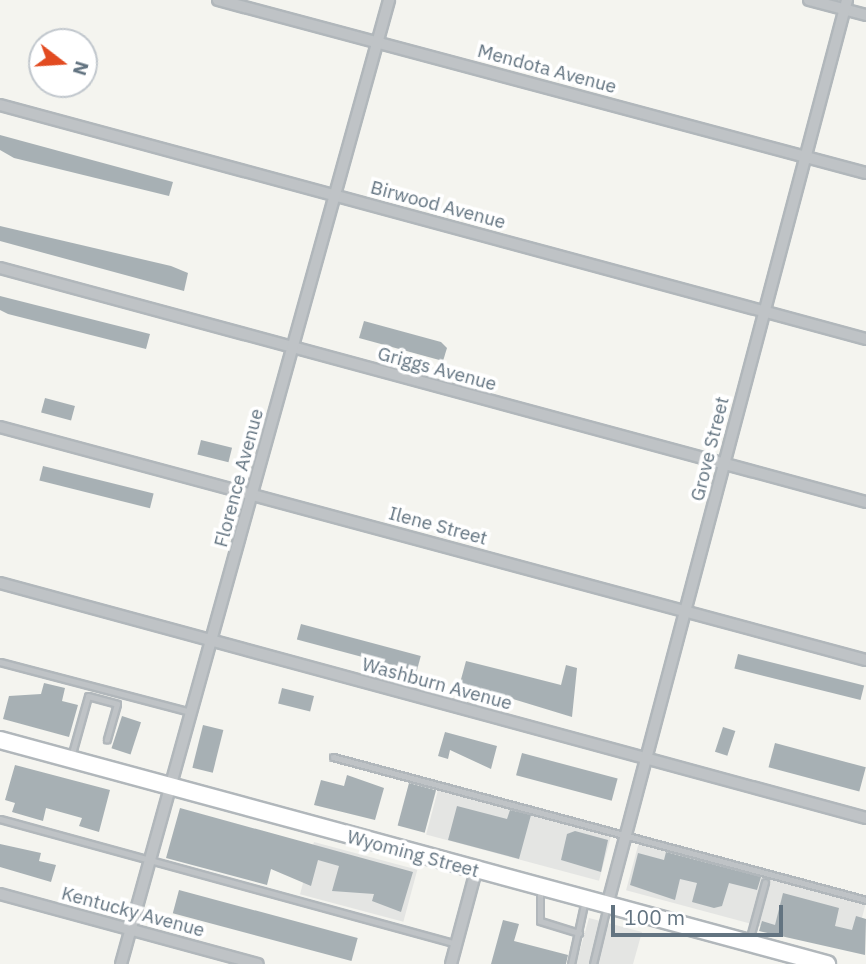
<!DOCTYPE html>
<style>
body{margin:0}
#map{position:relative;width:866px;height:964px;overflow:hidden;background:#f4f4ef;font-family:"IBM Plex Sans",sans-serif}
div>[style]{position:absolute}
.built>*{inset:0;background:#e4e5e3;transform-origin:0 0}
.building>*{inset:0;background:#a7b0b4;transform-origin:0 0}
.roads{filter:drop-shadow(2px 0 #b1b7bb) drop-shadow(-2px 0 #b1b7bb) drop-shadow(0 2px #b1b7bb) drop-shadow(0 -2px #b1b7bb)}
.lane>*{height:5px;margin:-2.5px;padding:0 2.5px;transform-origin:2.5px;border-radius:2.5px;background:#bfc3c6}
.street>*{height:10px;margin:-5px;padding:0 5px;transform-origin:5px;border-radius:5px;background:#bfc3c6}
.secondary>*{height:16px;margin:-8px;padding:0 8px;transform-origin:8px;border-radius:8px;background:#fff}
span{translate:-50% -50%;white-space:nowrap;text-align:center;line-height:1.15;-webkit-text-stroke:7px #fff;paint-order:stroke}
.street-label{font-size:19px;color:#637481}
.north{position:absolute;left:28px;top:28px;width:70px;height:70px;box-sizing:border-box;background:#fff;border:2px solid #c1c7cd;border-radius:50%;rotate:107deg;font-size:19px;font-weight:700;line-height:28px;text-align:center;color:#637481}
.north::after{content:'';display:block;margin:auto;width:24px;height:32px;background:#e24b21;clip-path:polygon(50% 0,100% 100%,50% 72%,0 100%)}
.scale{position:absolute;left:611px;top:905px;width:172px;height:32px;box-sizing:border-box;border:4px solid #637481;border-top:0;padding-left:9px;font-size:21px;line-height:24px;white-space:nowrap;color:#637481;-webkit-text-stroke:5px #fff;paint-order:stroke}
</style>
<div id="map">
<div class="built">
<i style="left:438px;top:790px;width:179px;height:46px;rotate:15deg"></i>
<i style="left:314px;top:842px;width:107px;height:54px;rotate:15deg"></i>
<i style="left:639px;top:842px;width:235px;height:50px;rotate:15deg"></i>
<i style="clip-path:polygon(589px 918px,642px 932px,633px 964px,576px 964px)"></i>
</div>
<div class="building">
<i style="clip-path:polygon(0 135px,173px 182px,169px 196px,14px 158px,0 150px)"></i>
<i style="clip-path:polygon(0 226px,171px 266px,188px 273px,184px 291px,0 241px)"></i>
<i style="clip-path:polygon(0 296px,150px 334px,146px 349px,8px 314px,0 310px)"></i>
<i style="clip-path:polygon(364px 321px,441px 342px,447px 348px,443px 361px,359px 338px)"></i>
<i style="left:45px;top:398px;width:31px;height:15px;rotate:15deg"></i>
<i style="left:201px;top:440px;width:32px;height:15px;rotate:14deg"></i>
<i style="left:43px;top:466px;width:114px;height:15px;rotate:14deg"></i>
<i style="left:301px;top:624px;width:124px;height:16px;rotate:15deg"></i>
<i style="left:738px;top:654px;width:130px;height:15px;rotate:14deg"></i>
<i style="clip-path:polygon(466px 661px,561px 685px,566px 665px,577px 668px,572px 717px,460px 683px)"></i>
<i style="clip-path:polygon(44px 683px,65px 688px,62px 701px,78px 705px,69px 737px,3px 719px,9px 696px,41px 694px)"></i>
<i style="left:282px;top:688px;width:33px;height:16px;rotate:14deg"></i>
<i style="left:122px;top:716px;width:20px;height:34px;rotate:18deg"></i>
<i style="left:203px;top:725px;width:21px;height:44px;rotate:14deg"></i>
<i style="left:723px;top:727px;width:13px;height:26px;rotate:18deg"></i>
<i style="clip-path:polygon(445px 732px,497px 746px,491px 769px,450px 750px,448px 759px,438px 756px)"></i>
<i style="left:775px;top:743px;width:94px;height:25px;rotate:15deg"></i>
<i style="left:522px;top:753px;width:99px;height:23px;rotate:15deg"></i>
<i style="clip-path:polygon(15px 765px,110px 790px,99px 832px,79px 826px,82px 818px,46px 808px,43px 821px,12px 812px,15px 803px,5px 800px)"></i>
<i style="clip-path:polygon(347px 775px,384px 788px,375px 820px,314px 805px,321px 780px,344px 786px)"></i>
<i style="left:409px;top:783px;width:28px;height:44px;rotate:15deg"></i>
<i style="clip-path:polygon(457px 806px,507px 819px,510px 810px,531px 815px,519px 859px,448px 840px)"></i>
<i style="clip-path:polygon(180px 808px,413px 872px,401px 912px,372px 901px,374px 894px,332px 891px,339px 866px,318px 860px,311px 886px,271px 869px,267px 885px,166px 858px)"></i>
<i style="clip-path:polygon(575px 831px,608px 840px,601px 872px,561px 860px,567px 834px)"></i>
<i style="clip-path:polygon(0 844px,41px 853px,39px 861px,56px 865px,51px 882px,0 867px)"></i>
<i style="clip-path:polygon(666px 852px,761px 877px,757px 890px,729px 883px,722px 906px,714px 908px,692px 902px,697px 883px,680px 879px,675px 900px,630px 885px,638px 853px,664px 860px)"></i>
<i style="left:179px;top:890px;width:185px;height:24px;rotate:15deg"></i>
<i style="clip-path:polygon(783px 893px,839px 908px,835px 926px,852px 930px,856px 916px,866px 919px,865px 955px,759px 931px,762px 921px,775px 925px)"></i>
<i style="clip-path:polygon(503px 920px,519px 924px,514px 941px,568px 955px,566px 964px,491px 964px)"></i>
</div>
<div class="roads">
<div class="lane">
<i style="left:0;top:662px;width:196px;rotate:14.7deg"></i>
<i style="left:71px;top:757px;width:63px;rotate:-74.4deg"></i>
<i style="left:88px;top:696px;width:30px;rotate:15deg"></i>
<i style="left:117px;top:704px;width:37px;rotate:106deg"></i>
<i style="left:333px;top:757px;width:552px;rotate:15.02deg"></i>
<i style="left:0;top:819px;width:473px;rotate:15.3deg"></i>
<i style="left:540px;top:888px;width:33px;rotate:90deg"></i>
<i style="left:540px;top:921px;width:41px;rotate:17.1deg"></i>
<i style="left:749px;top:941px;width:61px;rotate:-74.8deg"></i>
<i style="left:571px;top:964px;width:66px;rotate:-77.7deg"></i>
<i style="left:593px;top:964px;width:60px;rotate:-76.4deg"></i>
</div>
<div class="street">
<i style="left:218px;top:0;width:671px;rotate:14.95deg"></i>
<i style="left:809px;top:0;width:59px;rotate:14.7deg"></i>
<i style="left:0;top:105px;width:897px;rotate:15.12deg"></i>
<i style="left:0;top:268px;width:897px;rotate:15.12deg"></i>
<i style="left:0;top:427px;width:897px;rotate:15.06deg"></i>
<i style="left:0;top:583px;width:897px;rotate:15.18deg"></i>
<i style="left:0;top:894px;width:267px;rotate:15.2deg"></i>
<i style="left:607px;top:906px;width:937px;rotate:-75.16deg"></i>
<i style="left:121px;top:964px;width:1001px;rotate:-74.46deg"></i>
<i style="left:451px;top:964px;width:96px;rotate:-75deg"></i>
</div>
<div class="secondary">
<i style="left:0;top:740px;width:857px;rotate:15.16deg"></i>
</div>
</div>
<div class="street-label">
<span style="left:547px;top:69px;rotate:15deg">Mendota Avenue</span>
<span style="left:438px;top:205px;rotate:15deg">Birwood Avenue</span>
<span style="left:437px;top:369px;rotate:15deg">Griggs Avenue</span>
<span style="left:710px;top:449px;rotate:-76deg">Grove Street</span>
<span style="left:239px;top:478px;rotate:-75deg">Florence Avenue</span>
<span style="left:438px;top:526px;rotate:15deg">Ilene Street</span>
<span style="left:437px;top:684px;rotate:15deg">Washburn Avenue</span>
<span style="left:413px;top:854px;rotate:15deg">Wyoming Street</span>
<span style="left:133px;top:912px;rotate:15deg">Kentucky Avenue</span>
</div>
<div class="north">N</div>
<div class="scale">100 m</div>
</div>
